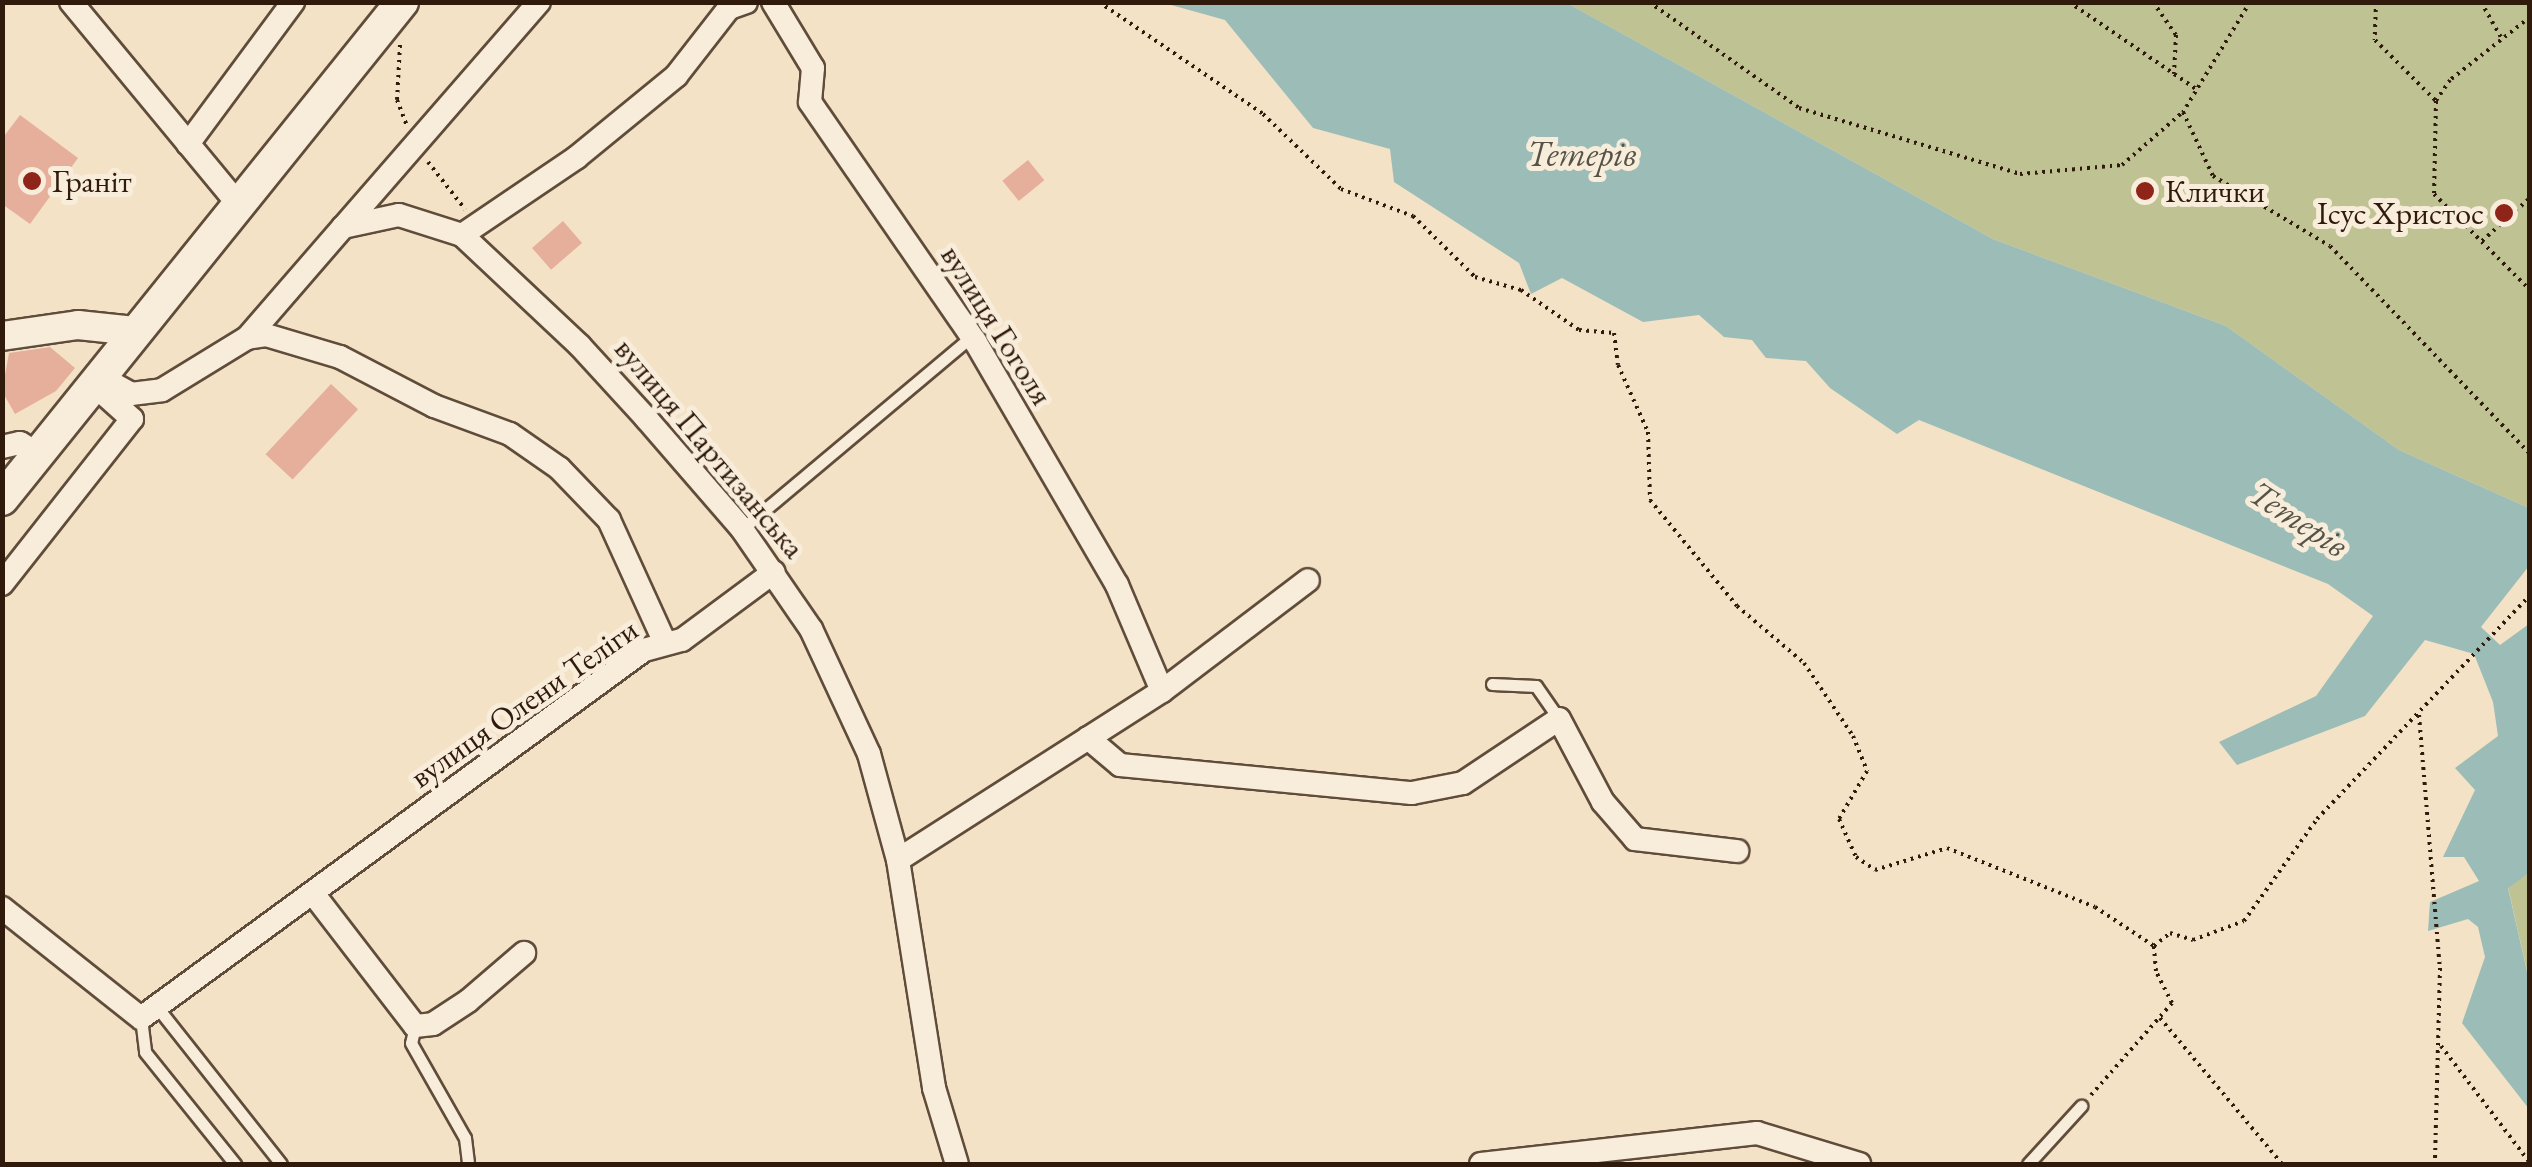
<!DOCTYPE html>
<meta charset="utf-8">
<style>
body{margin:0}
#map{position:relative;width:2532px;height:1167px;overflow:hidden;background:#f4e2c6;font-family:"EB Garamond",serif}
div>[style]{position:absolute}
.green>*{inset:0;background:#bfc292}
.water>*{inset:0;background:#9cbdb7}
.building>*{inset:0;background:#e5af9c;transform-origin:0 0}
.path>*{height:4px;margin-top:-2px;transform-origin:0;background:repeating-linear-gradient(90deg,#2f1a0b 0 2.5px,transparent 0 7.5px)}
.roads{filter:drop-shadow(2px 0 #604c3a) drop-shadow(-2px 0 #604c3a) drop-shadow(0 2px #604c3a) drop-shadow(0 -2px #604c3a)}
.service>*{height:11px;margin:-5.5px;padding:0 5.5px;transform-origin:5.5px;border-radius:5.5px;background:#f8ecda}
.minor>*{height:22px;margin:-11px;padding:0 11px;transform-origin:11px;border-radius:11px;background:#f8ecda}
.tertiary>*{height:28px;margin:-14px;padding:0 14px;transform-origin:14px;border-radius:14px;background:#f8ecda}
.secondary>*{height:32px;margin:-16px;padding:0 16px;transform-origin:16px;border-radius:16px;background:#f8ecda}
.dots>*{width:28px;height:28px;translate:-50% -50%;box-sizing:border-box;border:5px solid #f8ecda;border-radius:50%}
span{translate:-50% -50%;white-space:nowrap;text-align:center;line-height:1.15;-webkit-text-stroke:10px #f8ecda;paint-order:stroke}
.poi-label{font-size:32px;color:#2f1a0b}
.left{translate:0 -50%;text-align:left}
.right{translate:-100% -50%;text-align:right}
.street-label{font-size:32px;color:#2f1a0b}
.water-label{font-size:35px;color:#555347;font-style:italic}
.frame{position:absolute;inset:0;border:5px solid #2f1a0b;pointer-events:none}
</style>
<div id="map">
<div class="green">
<i style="clip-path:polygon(1567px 3px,2529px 3px,2529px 508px,2399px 450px,2226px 326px,1993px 239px)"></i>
<i style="clip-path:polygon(2529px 873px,2529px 979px,2508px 887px)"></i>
</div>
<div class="water">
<i style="clip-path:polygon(1164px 3px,1567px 3px,1993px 239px,2226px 326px,2399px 450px,2529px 508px,2529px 566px,2481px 627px,2500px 645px,2529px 624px,2529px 873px,2508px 888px,2529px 980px,2529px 1109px,2462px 1023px,2485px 957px,2478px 927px,2468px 919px,2428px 931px,2430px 902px,2479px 881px,2464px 857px,2443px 857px,2475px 790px,2455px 768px,2498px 736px,2493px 702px,2474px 654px,2425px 640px,2365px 716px,2237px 765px,2219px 742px,2316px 696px,2373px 616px,2328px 584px,1919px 420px,1897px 434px,1830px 388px,1806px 361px,1766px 358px,1752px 340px,1724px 337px,1699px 315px,1643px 322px,1562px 278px,1531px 294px,1519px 263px,1394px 182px,1390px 149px,1313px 128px,1225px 20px)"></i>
</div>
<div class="building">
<i style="clip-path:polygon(20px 115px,78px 158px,30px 224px,2px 204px,2px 139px)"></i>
<i style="left:1028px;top:160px;width:26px;height:33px;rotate:51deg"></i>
<i style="left:563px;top:221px;width:29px;height:41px;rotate:49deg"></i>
<i style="clip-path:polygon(50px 347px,75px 368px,56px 391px,15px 414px,2px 391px,9px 353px)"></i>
<i style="left:331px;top:384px;width:37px;height:96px;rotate:43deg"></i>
</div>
<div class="path">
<i style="left:1099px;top:2px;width:199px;rotate:34.3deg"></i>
<i style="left:1263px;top:114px;width:108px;rotate:43.9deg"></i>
<i style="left:1341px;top:189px;width:77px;rotate:20.6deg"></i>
<i style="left:1413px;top:216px;width:87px;rotate:44.5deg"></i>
<i style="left:1475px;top:277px;width:48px;rotate:15.8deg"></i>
<i style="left:1521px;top:290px;width:70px;rotate:34.6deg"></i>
<i style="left:1579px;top:330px;width:35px;rotate:5deg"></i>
<i style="left:1614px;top:333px;width:32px;rotate:83deg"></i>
<i style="left:1618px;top:365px;width:73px;rotate:65.9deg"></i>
<i style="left:1648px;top:432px;width:68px;rotate:88.3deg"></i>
<i style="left:1650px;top:500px;width:137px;rotate:50.6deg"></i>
<i style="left:1737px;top:606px;width:88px;rotate:40.4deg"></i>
<i style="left:1804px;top:663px;width:88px;rotate:56.1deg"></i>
<i style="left:1853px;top:736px;width:38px;rotate:68deg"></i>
<i style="left:1867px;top:771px;width:56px;rotate:120.3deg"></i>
<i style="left:1839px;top:819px;width:42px;rotate:65.9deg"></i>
<i style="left:1856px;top:857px;width:23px;rotate:34deg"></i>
<i style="left:1875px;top:870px;width:75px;rotate:-17deg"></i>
<i style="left:1947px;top:848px;width:159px;rotate:21.7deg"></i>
<i style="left:2095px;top:907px;width:71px;rotate:33.5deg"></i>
<i style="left:1649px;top:2px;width:184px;rotate:35.2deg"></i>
<i style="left:1799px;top:108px;width:231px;rotate:16.6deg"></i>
<i style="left:2020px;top:174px;width:102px;rotate:-5deg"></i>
<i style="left:2122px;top:165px;width:81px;rotate:-41deg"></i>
<i style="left:2069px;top:2px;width:154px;rotate:34.4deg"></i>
<i style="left:2153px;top:2px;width:40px;rotate:55.1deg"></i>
<i style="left:2176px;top:35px;width:39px;rotate:93deg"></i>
<i style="left:2250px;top:2px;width:129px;rotate:121.3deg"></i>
<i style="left:2183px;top:112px;width:71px;rotate:64.9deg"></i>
<i style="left:2213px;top:176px;width:136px;rotate:30.9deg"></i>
<i style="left:2330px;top:246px;width:289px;rotate:46.1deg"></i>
<i style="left:2376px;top:2px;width:38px;rotate:92deg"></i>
<i style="left:2375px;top:40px;width:86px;rotate:45deg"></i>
<i style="left:2481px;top:2px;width:43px;rotate:60.4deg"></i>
<i style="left:2530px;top:17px;width:102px;rotate:141.8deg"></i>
<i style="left:2450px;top:80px;width:25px;rotate:124deg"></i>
<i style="left:2436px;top:101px;width:93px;rotate:91.2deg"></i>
<i style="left:2434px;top:194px;width:136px;rotate:45deg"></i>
<i style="left:400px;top:45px;width:55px;rotate:93.1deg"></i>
<i style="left:397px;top:100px;width:26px;rotate:69deg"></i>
<i style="left:428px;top:162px;width:60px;rotate:51.8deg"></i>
<i style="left:2482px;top:241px;width:64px;rotate:-41.9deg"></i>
<i style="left:2419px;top:715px;width:254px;rotate:85.3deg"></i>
<i style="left:2440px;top:968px;width:196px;rotate:91.5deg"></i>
<i style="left:2160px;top:1018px;width:190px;rotate:50.1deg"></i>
<i style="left:2441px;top:1046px;width:147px;rotate:52.7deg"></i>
<i style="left:2091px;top:1095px;width:123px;rotate:-48.6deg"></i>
<i style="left:2172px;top:1003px;width:36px;rotate:-117deg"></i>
<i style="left:2156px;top:971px;width:25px;rotate:-95deg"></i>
<i style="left:2154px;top:946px;width:21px;rotate:-39deg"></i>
<i style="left:2170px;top:933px;width:24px;rotate:17deg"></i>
<i style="left:2193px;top:940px;width:54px;rotate:-20.4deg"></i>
<i style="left:2244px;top:921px;width:125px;rotate:-54.4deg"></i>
<i style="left:2317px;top:819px;width:309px;rotate:-46.4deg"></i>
</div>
<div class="roads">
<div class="service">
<i style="left:742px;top:529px;width:300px;rotate:-40deg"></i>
<i style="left:1492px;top:684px;width:44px;rotate:2.6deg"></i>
<i style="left:1536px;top:686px;width:40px;rotate:55.1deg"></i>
<i style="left:157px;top:1007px;width:200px;rotate:51.7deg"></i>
<i style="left:141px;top:1018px;width:34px;rotate:83deg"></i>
<i style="left:145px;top:1052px;width:144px;rotate:51.2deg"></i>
<i style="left:415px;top:1026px;width:17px;rotate:103deg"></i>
<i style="left:411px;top:1043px;width:109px;rotate:60.4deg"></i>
<i style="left:465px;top:1138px;width:26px;rotate:83deg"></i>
<i style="left:2028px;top:1164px;width:79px;rotate:-47.6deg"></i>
</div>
<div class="minor">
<i style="left:71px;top:2px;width:262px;rotate:50.4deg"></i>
<i style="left:773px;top:2px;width:77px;rotate:58.8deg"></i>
<i style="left:813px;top:68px;width:34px;rotate:95deg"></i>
<i style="left:810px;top:102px;width:290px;rotate:55.4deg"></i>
<i style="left:975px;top:341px;width:282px;rotate:59.8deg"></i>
<i style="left:1117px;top:585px;width:115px;rotate:67deg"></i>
<i style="left:1162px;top:691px;width:313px;rotate:147.4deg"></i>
<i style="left:188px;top:144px;width:177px;rotate:-53.5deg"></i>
<i style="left:346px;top:224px;width:294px;rotate:-49deg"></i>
<i style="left:462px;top:235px;width:139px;rotate:-34.1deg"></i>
<i style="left:577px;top:157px;width:128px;rotate:-39.3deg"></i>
<i style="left:676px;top:76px;width:86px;rotate:-52.1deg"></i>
<i style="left:729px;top:8px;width:18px;rotate:-19deg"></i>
<i style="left:247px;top:338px;width:19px;rotate:-9deg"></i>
<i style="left:266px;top:335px;width:77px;rotate:16.6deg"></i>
<i style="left:340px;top:357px;width:106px;rotate:27.5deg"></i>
<i style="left:434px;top:406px;width:81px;rotate:20.2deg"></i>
<i style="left:510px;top:434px;width:60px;rotate:34.8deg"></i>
<i style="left:559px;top:468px;width:72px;rotate:46.1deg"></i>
<i style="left:609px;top:520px;width:135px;rotate:65.5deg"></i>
<i style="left:99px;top:376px;width:37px;rotate:29deg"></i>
<i style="left:131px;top:394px;width:31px;rotate:-7deg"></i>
<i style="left:162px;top:390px;width:100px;rotate:-31.5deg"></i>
<i style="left:247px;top:338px;width:147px;rotate:-49.1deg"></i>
<i style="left:343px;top:227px;width:57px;rotate:-12.1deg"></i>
<i style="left:399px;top:215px;width:66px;rotate:17.6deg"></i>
<i style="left:462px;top:235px;width:162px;rotate:43.2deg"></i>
<i style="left:580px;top:346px;width:98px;rotate:47.5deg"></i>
<i style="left:646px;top:418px;width:147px;rotate:49.1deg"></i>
<i style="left:742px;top:529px;width:121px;rotate:55.4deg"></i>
<i style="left:811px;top:629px;width:138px;rotate:65.1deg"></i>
<i style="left:869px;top:754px;width:110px;rotate:74.7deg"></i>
<i style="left:898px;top:860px;width:231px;rotate:81deg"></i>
<i style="left:934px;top:1088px;width:79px;rotate:73.2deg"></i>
<i style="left:2px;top:447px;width:18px;rotate:-13deg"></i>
<i style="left:20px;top:443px;width:21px;rotate:31deg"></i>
<i style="left:2px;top:584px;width:210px;rotate:-51.8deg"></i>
<i style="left:132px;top:419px;width:52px;rotate:-138.1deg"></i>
<i style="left:1162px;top:691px;width:183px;rotate:-37.2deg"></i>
<i style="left:1088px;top:738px;width:42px;rotate:40.2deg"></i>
<i style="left:1120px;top:765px;width:293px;rotate:5.5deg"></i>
<i style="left:1412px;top:793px;width:52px;rotate:-11.1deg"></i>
<i style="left:1463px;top:783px;width:115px;rotate:-33.7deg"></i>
<i style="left:1559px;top:719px;width:94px;rotate:62.1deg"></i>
<i style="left:1603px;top:802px;width:49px;rotate:49.1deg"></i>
<i style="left:1635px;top:839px;width:103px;rotate:6.7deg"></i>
<i style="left:315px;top:896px;width:164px;rotate:52.4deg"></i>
<i style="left:415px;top:1026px;width:18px;rotate:-6deg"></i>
<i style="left:433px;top:1024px;width:42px;rotate:-33.3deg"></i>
<i style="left:468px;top:1001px;width:74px;rotate:-40.6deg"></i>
<i style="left:2px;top:908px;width:177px;rotate:38.4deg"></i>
<i style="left:141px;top:1018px;width:623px;rotate:-36.19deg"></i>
<i style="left:644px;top:650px;width:39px;rotate:-15deg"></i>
<i style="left:682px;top:640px;width:114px;rotate:-36.5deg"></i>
<i style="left:1481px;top:1164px;width:278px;rotate:-6.4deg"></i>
<i style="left:1757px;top:1133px;width:107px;rotate:16.9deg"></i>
</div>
<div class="tertiary">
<i style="left:2px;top:336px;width:77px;rotate:-8.2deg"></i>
<i style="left:78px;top:325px;width:57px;rotate:6deg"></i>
</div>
<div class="secondary">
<i style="left:2px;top:499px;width:638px;rotate:-51.17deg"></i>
</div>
</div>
<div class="dots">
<i style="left:32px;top:181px;background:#8f2418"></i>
<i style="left:2145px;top:191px;background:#8f2418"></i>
<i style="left:2504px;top:213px;background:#8f2418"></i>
</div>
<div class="poi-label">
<span class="left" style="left:52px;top:181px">Граніт</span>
<span class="left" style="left:2165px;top:191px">Клички</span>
<span class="right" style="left:2484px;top:213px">Ісус Христос</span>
</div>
<div class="street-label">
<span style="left:997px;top:325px;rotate:58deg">вулиця Гоголя</span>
<span style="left:710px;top:448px;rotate:50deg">вулиця Партизанська</span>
<span style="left:524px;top:703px;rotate:-35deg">вулиця Олени Теліги</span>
</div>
<div class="water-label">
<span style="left:1582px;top:154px">Тетерів</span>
<span style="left:2299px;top:519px;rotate:33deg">Тетерів</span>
</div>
<div class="frame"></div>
</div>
